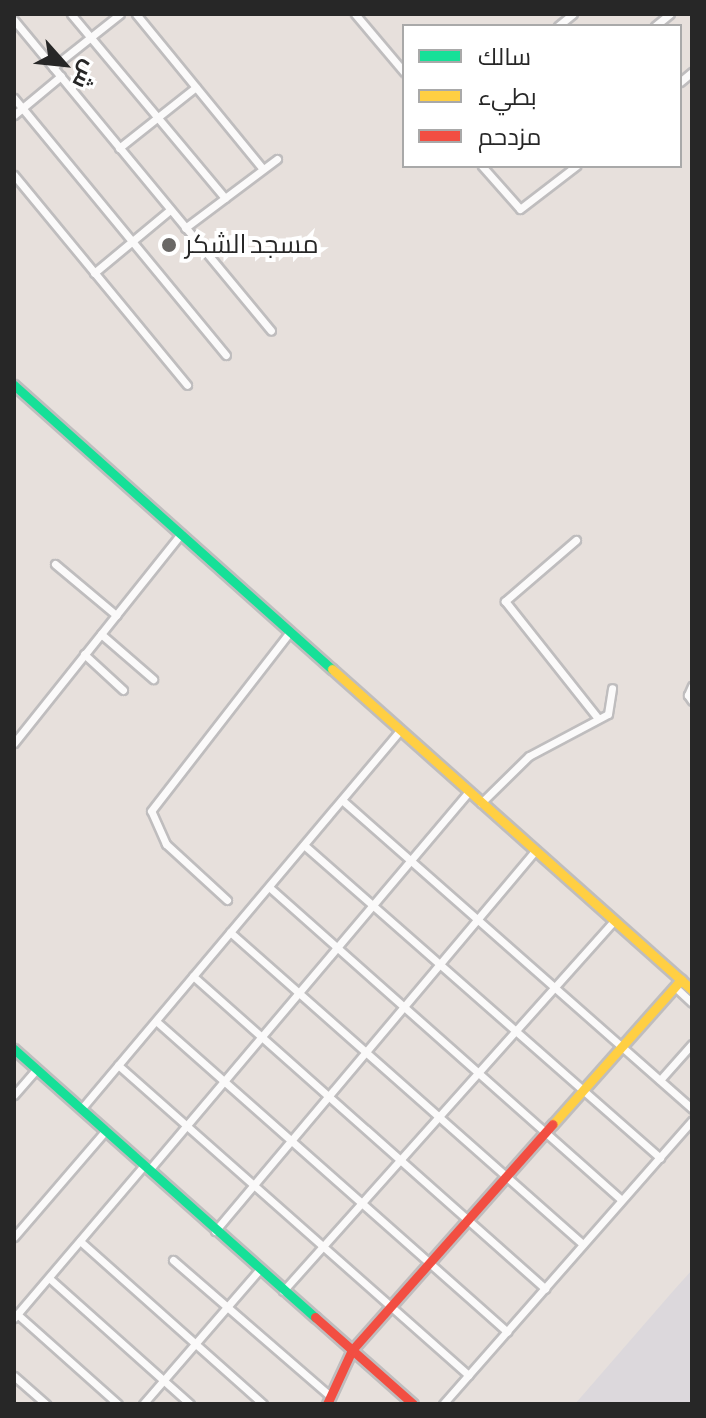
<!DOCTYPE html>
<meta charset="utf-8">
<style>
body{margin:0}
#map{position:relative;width:706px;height:1418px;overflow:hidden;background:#e7e0dc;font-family:"Asap Condensed",Cairo,sans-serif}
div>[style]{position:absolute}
.industrial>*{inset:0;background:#dcd8dc}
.roads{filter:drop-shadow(2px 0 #bfbdbe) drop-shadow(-2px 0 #bfbdbe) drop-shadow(0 2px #bfbdbe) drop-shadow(0 -2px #bfbdbe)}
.street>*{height:7px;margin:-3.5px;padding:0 3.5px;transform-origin:3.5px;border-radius:3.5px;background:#fbfafa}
.fast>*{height:9px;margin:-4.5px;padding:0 4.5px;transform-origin:4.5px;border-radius:4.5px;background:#16e098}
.slow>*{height:9px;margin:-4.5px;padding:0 4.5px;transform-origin:4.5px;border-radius:4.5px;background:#ffcf43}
.jam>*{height:9px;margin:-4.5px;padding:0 4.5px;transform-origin:4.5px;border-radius:4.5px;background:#f24e42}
.dots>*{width:22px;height:22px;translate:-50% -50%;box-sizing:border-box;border:4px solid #fff;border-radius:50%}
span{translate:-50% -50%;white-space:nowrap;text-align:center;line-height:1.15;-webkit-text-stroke:8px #fff;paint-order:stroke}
.poi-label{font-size:26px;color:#272727}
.left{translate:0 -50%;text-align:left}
.frame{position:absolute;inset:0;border:16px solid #272727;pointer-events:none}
.legend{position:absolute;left:402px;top:24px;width:280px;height:144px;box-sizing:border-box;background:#fff;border:2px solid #a9a9a9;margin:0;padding:10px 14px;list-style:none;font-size:24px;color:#272727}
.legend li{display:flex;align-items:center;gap:16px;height:40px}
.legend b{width:40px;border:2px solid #a9a9a9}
.north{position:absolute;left:24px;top:24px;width:80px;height:80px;-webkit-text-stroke:6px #fff;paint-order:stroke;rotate:117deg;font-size:22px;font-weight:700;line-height:32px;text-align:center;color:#272727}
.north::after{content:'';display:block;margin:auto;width:28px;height:36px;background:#272727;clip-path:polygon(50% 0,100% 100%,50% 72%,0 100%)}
</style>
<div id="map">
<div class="industrial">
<i style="clip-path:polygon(692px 1270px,692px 1404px,575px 1404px,674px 1290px)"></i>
</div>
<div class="roads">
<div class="street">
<i style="left:71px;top:14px;width:240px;rotate:50.1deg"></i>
<i style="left:136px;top:14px;width:200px;rotate:50.7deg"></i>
<i style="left:355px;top:14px;width:76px;rotate:49.8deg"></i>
<i style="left:14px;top:20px;width:403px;rotate:50.4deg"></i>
<i style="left:558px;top:26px;width:19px;rotate:-39deg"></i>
<i style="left:655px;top:26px;width:19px;rotate:-39deg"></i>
<i style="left:53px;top:67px;width:85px;rotate:-38.3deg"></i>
<i style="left:680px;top:82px;width:16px;rotate:-40deg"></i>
<i style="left:14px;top:98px;width:333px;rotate:50.5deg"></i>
<i style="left:14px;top:115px;width:61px;rotate:-39.7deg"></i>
<i style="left:119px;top:148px;width:98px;rotate:-38.4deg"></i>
<i style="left:482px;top:166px;width:57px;rotate:48.5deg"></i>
<i style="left:520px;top:209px;width:71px;rotate:-37.5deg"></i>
<i style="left:14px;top:175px;width:272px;rotate:50.5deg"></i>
<i style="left:185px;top:228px;width:115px;rotate:-36.9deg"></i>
<i style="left:94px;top:273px;width:99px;rotate:-39.7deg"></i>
<i style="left:576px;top:540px;width:94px;rotate:139.3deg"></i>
<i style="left:505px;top:601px;width:148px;rotate:51.6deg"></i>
<i style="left:55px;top:564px;width:80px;rotate:39.9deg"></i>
<i style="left:101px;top:634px;width:69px;rotate:40.9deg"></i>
<i style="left:84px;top:654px;width:53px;rotate:42.7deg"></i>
<i style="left:692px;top:686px;width:10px;rotate:114deg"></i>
<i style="left:688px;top:695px;width:7px;rotate:56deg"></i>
<i style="left:14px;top:743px;width:268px;rotate:-51.4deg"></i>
<i style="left:342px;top:800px;width:467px;rotate:41.4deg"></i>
<i style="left:481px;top:803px;width:67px;rotate:-44.4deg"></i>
<i style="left:529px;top:756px;width:89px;rotate:-28deg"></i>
<i style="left:608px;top:714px;width:26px;rotate:-81deg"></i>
<i style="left:304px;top:845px;width:474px;rotate:41.3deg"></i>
<i style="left:269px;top:887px;width:471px;rotate:41.6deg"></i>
<i style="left:227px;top:900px;width:83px;rotate:-137.4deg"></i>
<i style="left:166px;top:844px;width:36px;rotate:-114deg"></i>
<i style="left:151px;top:811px;width:227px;rotate:-52.2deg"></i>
<i style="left:230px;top:932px;width:471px;rotate:41.5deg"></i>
<i style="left:193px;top:976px;width:471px;rotate:41.6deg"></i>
<i style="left:675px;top:987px;width:23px;rotate:43deg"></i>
<i style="left:156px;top:1021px;width:469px;rotate:41.5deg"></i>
<i style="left:118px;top:1065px;width:468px;rotate:41.5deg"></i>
<i style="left:660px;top:1080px;width:48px;rotate:-48.4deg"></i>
<i style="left:14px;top:1095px;width:35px;rotate:-49deg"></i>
<i style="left:82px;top:1108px;width:493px;rotate:-49.9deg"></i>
<i style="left:149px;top:1170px;width:495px;rotate:-49.8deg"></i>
<i style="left:215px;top:1231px;width:497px;rotate:-49.9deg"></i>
<i style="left:14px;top:1237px;width:141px;rotate:-49.3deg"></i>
<i style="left:80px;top:1241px;width:245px;rotate:41.7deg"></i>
<i style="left:173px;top:1260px;width:208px;rotate:40.9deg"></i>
<i style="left:49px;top:1278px;width:189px;rotate:41.8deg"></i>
<i style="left:283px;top:1291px;width:496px;rotate:-48.2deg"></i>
<i style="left:17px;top:1314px;width:135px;rotate:41.7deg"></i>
<i style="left:14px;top:1318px;width:201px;rotate:-49.6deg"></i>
<i style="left:14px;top:1376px;width:43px;rotate:41.2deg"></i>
<i style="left:143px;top:1404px;width:177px;rotate:-49.1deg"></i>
<i style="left:443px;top:1404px;width:377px;rotate:-48.7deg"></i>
</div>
<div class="fast">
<i style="left:14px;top:385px;width:426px;rotate:41.8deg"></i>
<i style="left:14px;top:1049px;width:403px;rotate:41.7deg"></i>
</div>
<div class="slow">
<i style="left:332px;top:669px;width:482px;rotate:41.7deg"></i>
<i style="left:553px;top:1124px;width:193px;rotate:-48.4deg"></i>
</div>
<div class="jam">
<i style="left:315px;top:1317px;width:131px;rotate:41.6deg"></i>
<i style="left:327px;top:1404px;width:60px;rotate:-65.2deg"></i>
<i style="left:352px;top:1350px;width:302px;rotate:-48.4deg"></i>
</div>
</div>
<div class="dots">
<i style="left:169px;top:245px;background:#6a6866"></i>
</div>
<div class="poi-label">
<span class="left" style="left:185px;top:245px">مسجد الشكر</span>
</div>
<div class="frame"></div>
<ul class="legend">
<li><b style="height:10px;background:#16e098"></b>سالك</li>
<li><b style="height:10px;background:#ffcf43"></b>بطيء</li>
<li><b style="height:10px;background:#f24e42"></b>مزدحم</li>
</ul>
<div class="north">ش</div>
</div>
